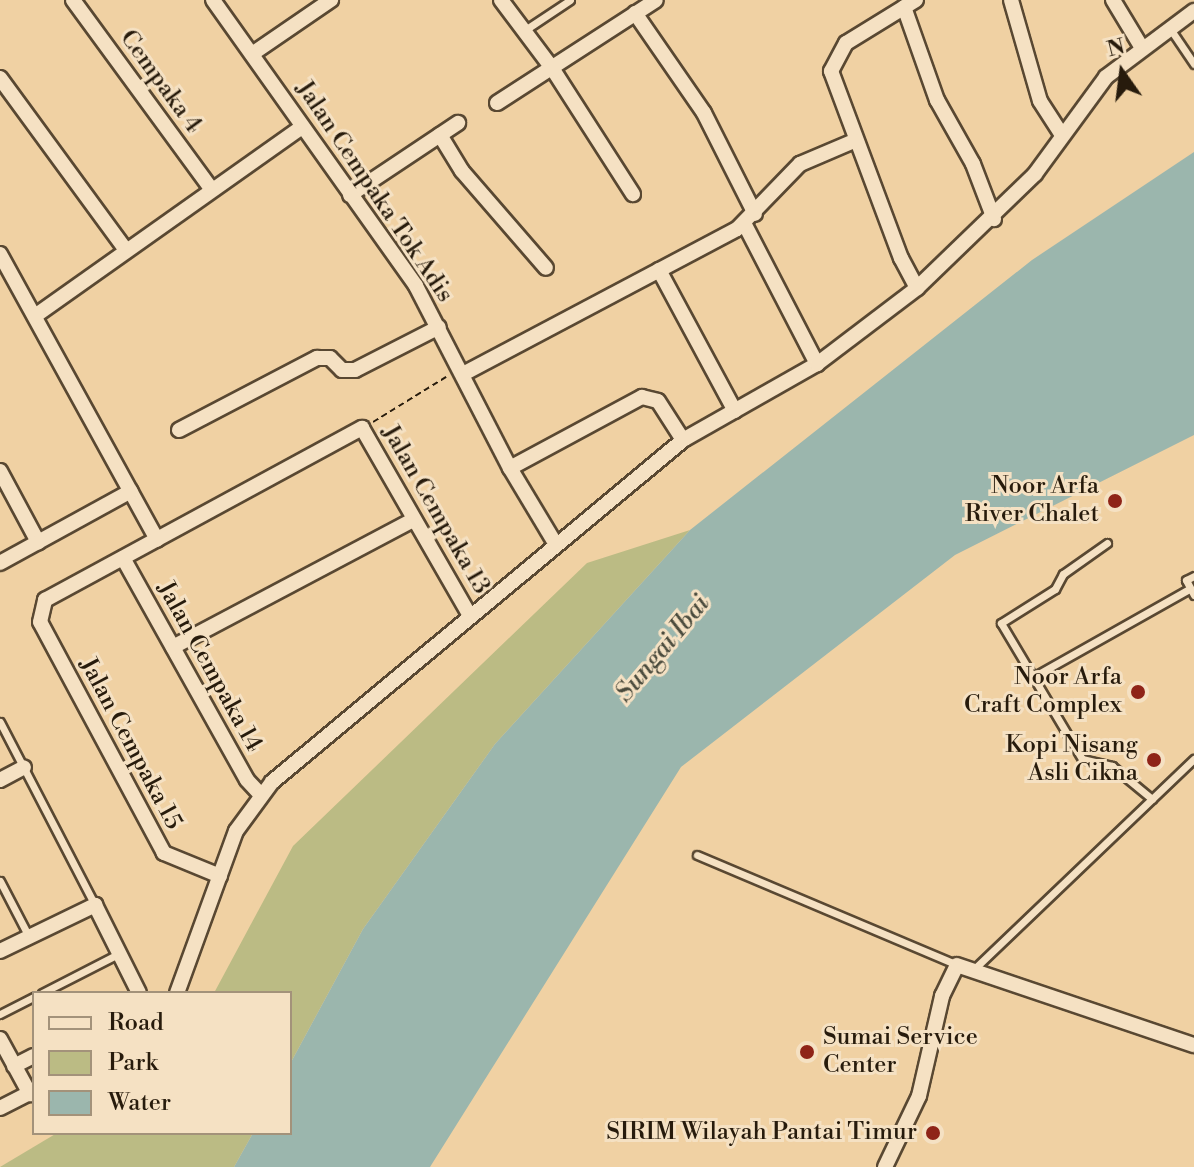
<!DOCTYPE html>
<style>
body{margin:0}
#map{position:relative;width:1194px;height:1167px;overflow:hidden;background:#f0d1a3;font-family:"Libre Bodoni",serif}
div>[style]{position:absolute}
.green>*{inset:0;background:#bbbb84}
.water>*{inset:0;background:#9bb6ad}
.path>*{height:2px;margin-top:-1px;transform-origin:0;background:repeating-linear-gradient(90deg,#271b0c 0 6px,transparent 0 10px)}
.roads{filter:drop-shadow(2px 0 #594832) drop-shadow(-2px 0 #594832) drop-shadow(0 2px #594832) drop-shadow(0 -2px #594832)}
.lane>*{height:7px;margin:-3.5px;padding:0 3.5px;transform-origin:3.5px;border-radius:3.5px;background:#f5e1c3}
.street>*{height:14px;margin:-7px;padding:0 7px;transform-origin:7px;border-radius:7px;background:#f5e1c3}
.dots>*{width:22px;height:22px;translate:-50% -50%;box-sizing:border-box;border:4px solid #f5e1c3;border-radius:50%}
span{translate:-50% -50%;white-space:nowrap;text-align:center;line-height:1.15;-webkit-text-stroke:6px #f5e1c3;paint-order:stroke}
.street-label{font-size:24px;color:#271b0c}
.poi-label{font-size:24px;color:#271b0c}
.right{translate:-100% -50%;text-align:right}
.left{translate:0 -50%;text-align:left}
.water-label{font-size:26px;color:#4a4a3c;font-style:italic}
.legend{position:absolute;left:32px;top:991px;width:260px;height:144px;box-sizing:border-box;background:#f5e1c3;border:2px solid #a3927a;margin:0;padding:10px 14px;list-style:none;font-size:24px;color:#271b0c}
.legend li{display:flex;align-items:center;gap:16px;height:40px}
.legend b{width:40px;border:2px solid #a3927a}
.north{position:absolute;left:1082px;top:32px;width:80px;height:80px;-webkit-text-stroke:6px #f5e1c3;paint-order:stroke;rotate:346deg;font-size:22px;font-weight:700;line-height:32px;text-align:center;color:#271b0c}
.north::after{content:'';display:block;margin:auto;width:28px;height:36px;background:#271b0c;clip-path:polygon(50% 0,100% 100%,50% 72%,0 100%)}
</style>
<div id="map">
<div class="green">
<i style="clip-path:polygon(690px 530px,495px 744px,363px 929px,290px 1064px,290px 993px,214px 993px,293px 846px,587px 563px)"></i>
<i style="clip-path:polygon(57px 1133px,253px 1133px,234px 1167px,0 1167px)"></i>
</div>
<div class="water">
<i style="clip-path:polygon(1194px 152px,1194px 435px,955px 555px,681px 767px,430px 1167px,234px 1167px,253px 1133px,290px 1133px,290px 1064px,363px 929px,495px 744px,690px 530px,1032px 260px)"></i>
</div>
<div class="path">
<i style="left:373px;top:422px;width:86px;rotate:-31.7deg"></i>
</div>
<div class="roads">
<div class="lane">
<i style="left:525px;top:30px;width:54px;rotate:-33.7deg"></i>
<i style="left:1171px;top:30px;width:41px;rotate:55.9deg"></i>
<i style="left:1107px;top:543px;width:54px;rotate:144.8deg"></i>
<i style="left:1063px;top:574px;width:17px;rotate:118deg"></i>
<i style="left:1055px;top:589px;width:64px;rotate:147.8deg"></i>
<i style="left:1001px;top:623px;width:158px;rotate:59.2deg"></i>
<i style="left:1082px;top:759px;width:31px;rotate:13deg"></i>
<i style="left:1112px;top:766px;width:52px;rotate:39.5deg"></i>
<i style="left:1194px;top:576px;width:9px;rotate:153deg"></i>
<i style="left:1186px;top:580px;width:17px;rotate:62deg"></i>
<i style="left:1033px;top:677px;width:179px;rotate:-29.4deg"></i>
<i style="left:0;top:722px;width:206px;rotate:62.6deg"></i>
<i style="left:697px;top:855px;width:282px;rotate:22.9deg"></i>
<i style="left:0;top:881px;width:63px;rotate:62.6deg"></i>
<i style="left:973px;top:970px;width:306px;rotate:-43.7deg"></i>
<i style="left:42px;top:993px;width:88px;rotate:-27.1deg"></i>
<i style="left:0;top:1014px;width:38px;rotate:-27deg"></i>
</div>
<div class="street">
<i style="left:73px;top:0;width:235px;rotate:53.8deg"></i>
<i style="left:213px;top:0;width:351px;rotate:54.6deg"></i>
<i style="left:416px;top:286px;width:205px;rotate:62.7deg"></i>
<i style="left:510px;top:468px;width:87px;rotate:59deg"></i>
<i style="left:501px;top:0;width:85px;rotate:53.1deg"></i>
<i style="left:552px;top:68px;width:150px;rotate:57.3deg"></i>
<i style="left:916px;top:0;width:82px;rotate:148.4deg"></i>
<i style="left:846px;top:43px;width:32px;rotate:118deg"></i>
<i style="left:831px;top:71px;width:200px;rotate:69.5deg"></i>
<i style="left:901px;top:258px;width:34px;rotate:62deg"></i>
<i style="left:1011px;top:0;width:105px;rotate:74deg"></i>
<i style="left:1040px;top:101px;width:40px;rotate:57.1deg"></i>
<i style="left:1113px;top:0;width:56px;rotate:58.9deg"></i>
<i style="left:904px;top:7px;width:99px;rotate:70.5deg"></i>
<i style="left:937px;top:100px;width:73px;rotate:60.6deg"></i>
<i style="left:973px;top:164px;width:59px;rotate:69.1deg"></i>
<i style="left:635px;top:13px;width:121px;rotate:55.4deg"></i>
<i style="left:704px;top:113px;width:113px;rotate:63.2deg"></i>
<i style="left:252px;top:54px;width:96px;rotate:-34.4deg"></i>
<i style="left:0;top:78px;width:213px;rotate:53.8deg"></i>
<i style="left:497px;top:103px;width:189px;rotate:-32.9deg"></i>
<i style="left:440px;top:135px;width:42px;rotate:58.6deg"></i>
<i style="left:462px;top:171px;width:128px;rotate:49.1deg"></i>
<i style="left:350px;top:195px;width:130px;rotate:-33.7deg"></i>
<i style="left:744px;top:223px;width:159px;rotate:62.6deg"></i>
<i style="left:0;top:254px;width:326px;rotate:61.2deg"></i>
<i style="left:659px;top:270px;width:160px;rotate:61.7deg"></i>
<i style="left:35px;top:316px;width:327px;rotate:-35.3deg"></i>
<i style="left:463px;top:374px;width:310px;rotate:-27.9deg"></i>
<i style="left:737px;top:229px;width:91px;rotate:-45.9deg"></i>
<i style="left:800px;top:164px;width:59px;rotate:-23.1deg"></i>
<i style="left:179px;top:430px;width:156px;rotate:-27.6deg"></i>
<i style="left:317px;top:358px;width:13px"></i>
<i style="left:330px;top:358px;width:17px;rotate:45deg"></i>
<i style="left:342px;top:370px;width:13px"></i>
<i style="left:355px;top:370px;width:94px;rotate:-27.1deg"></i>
<i style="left:510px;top:468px;width:150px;rotate:-28.3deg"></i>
<i style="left:642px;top:397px;width:16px;rotate:14deg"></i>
<i style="left:658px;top:401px;width:46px;rotate:57.3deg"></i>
<i style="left:0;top:471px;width:81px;rotate:61.8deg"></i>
<i style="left:123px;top:558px;width:254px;rotate:60.8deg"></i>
<i style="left:247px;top:780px;width:19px;rotate:47deg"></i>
<i style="left:0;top:563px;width:149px;rotate:-28.8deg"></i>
<i style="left:173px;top:647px;width:272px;rotate:-27.9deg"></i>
<i style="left:0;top:780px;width:27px;rotate:-28deg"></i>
<i style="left:220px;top:876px;width:61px;rotate:-157.7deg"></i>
<i style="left:164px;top:853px;width:262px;rotate:-118.2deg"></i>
<i style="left:40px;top:622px;width:23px;rotate:-77deg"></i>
<i style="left:45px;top:600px;width:361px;rotate:-28.5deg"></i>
<i style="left:362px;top:428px;width:215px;rotate:60.1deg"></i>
<i style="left:0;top:951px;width:106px;rotate:-25.8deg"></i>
<i style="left:95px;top:905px;width:98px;rotate:63.4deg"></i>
<i style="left:177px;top:993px;width:172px;rotate:-70deg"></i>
<i style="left:236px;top:831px;width:61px;rotate:-53.7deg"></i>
<i style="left:272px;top:782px;width:535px;rotate:-39.76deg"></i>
<i style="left:683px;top:440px;width:154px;rotate:-29.6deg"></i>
<i style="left:817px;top:364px;width:126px;rotate:-37.2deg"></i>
<i style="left:917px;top:288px;width:164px;rotate:-44deg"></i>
<i style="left:1035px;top:174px;width:120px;rotate:-53.8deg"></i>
<i style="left:1106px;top:77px;width:110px;rotate:-36.9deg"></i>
<i style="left:0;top:1039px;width:63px;rotate:61.4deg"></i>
<i style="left:14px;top:1066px;width:22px;rotate:-27deg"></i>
<i style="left:0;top:1108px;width:38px;rotate:-27deg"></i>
<i style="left:885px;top:1167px;width:79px;rotate:-64.4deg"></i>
<i style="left:919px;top:1096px;width:103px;rotate:-77deg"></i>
<i style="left:942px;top:996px;width:34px;rotate:-64deg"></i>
<i style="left:957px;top:965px;width:250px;rotate:18.7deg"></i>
</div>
</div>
<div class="dots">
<i style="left:1115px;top:501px;background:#8f2418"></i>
<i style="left:1138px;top:692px;background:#8f2418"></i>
<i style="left:1154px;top:760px;background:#8f2418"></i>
<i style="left:807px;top:1052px;background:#8f2418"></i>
<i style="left:933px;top:1133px;background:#8f2418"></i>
</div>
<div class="street-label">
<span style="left:160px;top:82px;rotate:54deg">Cempaka 4</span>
<span style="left:374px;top:192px;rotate:56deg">Jalan Cempaka Tok Adis</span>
<span style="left:435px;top:510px;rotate:60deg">Jalan Cempaka 13</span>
<span style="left:209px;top:667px;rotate:61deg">Jalan Cempaka 14</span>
<span style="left:130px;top:744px;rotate:62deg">Jalan Cempaka 15</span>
</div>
<div class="poi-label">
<span class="right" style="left:1099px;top:501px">Noor Arfa<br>River Chalet</span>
<span class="right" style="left:1122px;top:692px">Noor Arfa<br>Craft Complex</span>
<span class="right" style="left:1138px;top:760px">Kopi Nisang<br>Asli Cikna</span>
<span class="left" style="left:823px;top:1052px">Sumai Service<br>Center</span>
<span class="right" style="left:917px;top:1133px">SIRIM Wilayah Pantai Timur</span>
</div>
<div class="water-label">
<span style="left:663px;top:649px;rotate:-50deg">Sungai Ibai</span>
</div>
<ul class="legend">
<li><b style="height:10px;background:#f5e1c3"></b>Road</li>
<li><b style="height:22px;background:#bbbb84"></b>Park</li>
<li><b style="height:22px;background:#9bb6ad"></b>Water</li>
</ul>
<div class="north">N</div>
</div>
